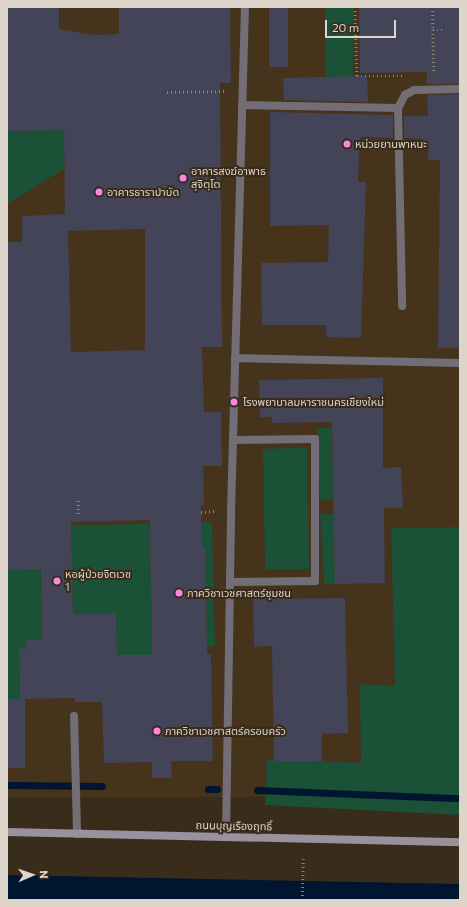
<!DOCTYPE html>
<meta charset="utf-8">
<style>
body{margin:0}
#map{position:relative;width:467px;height:907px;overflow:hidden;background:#3a2c1b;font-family:Commissioner,"Noto Sans Thai",sans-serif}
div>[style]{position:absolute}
.built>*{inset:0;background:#45331c;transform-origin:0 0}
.green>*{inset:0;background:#1a5137;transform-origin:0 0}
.water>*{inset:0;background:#00152f}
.stream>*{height:7px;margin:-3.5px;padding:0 3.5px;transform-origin:3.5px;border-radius:3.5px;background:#00152f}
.building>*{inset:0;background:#444458;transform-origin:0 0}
.path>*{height:2.5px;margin-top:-1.25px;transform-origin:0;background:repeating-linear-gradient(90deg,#8d8274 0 1px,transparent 0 4px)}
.lane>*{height:8px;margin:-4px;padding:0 4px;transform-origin:4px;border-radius:4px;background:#736d76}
.secondary>*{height:8px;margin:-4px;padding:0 4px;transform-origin:4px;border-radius:4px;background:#9a919f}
.dots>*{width:11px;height:11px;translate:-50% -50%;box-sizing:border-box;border:2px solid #3a2c1b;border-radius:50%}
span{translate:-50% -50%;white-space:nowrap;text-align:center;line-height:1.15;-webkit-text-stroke:4px #3a2c1b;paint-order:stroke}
.poi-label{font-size:11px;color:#ddd4ca}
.left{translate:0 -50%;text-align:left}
.street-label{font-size:11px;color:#ddd4ca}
.frame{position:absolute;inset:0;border:8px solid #ddd4ca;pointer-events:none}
.north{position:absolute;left:12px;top:855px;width:40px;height:40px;-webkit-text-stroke:3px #3a2c1b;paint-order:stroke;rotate:88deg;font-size:11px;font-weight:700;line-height:16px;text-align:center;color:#ddd4ca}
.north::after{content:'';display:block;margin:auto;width:14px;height:18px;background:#ddd4ca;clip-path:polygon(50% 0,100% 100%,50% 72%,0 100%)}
.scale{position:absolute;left:325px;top:20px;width:71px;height:18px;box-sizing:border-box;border:2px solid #ddd4ca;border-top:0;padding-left:5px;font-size:12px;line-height:14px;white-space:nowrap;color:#ddd4ca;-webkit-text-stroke:3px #3a2c1b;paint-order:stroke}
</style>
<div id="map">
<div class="built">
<i style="left:7px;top:7px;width:453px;height:790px"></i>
</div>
<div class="green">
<i style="left:325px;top:7px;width:28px;height:70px"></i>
<i style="clip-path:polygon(64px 129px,64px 169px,7px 204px,7px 131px)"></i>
<i style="clip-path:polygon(317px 428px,332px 428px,333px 499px,320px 500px)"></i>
<i style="left:307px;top:448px;width:121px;height:44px;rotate:89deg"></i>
<i style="clip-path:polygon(320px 514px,334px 514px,335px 584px,324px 584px)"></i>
<i style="clip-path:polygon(212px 522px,215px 646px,202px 647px,207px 638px,205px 548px,199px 548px,199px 523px)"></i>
<i style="clip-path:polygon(157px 524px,150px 533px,152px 655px,145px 655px,117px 673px,116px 614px,73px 614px,71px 525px)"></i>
<i style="clip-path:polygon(460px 527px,460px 815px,265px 805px,267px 759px,361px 763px,360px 684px,395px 686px,391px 528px)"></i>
<i style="clip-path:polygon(40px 549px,42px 640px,26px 640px,26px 649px,19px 649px,20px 699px,7px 699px,7px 570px)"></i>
</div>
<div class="water">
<i style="clip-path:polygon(7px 875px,460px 884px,460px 900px,7px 900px)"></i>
</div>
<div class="stream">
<i style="left:7px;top:785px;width:95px;rotate:0.6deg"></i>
<i style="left:208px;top:789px;width:9px"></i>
<i style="left:257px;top:790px;width:203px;rotate:2.3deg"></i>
</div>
<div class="building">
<i style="clip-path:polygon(evenodd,7px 7px,59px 7px,59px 29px,94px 35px,119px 34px,119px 7px,230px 7px,231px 83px,220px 83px,222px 347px,202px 347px,204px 412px,221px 412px,222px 466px,203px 466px,204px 505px,201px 506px,202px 548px,205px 548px,207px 654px,211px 654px,213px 761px,171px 761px,172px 778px,152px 778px,152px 762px,104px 763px,102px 702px,75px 702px,75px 698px,20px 699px,19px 649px,26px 649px,26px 640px,42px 640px,41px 569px,7px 570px,7px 242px,22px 242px,22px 216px,65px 214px,64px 130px,7px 131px,7px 7px,145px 229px,145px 350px,71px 352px,68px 231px,145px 229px,7px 7px,150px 520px,152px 655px,117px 655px,116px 614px,73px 614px,71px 522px,150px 520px)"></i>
<i style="left:269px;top:7px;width:19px;height:60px"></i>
<i style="clip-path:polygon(359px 7px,460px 7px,460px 84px,427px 84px,427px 72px,360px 73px)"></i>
<i style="clip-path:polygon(367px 76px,368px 102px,284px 100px,283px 78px)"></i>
<i style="clip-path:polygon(460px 94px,460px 348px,438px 348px,440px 160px,428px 160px,428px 147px,423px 147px,423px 139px,404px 138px,404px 116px,428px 116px,427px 95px)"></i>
<i style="clip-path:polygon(270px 112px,393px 115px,393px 138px,360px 137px,358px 182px,366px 182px,361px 338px,326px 337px,326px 325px,262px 325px,261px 263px,328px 262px,329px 225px,270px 226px)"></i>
<i style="clip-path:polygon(383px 378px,383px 468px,401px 467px,403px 508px,384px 508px,385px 583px,335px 584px,332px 422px,272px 423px,272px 417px,260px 417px,259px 380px)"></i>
<i style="clip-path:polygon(345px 598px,348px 733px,322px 734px,322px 761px,274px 761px,272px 646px,254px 647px,253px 599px)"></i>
<i style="left:7px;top:699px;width:18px;height:69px"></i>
</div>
<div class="path">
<i style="left:355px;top:7px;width:69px;rotate:88.3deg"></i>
<i style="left:357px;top:76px;width:48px"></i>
<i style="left:433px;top:7px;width:23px;rotate:90deg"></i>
<i style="left:433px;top:30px;width:10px"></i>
<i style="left:433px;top:30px;width:43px;rotate:88.7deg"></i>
<i style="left:167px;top:92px;width:60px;rotate:-1deg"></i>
<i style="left:201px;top:512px;width:13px;rotate:-4deg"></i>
<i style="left:78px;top:514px;width:14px;rotate:-90deg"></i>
<i style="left:302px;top:900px;width:41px;rotate:-88.6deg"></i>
</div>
<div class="lane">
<i style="left:242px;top:105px;width:156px;rotate:1.1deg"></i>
<i style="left:398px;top:108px;width:198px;rotate:88.8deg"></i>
<i style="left:398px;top:108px;width:15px;rotate:-62deg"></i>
<i style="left:405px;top:95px;width:10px;rotate:-29deg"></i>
<i style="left:414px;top:90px;width:46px;rotate:-1.2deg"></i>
<i style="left:235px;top:358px;width:225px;rotate:1.3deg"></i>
<i style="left:230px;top:582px;width:85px;rotate:-0.7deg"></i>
<i style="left:315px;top:581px;width:142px;rotate:-90deg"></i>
<i style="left:315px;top:439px;width:82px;rotate:179.3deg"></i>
<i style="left:74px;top:716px;width:118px;rotate:88.5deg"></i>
<i style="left:226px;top:837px;width:326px;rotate:-89.1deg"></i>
<i style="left:231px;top:511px;width:504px;rotate:-88.41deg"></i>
</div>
<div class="secondary">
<i style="left:7px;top:832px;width:453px;rotate:1.3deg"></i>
</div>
<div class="dots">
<i style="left:347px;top:144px;background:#fe86e0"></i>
<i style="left:183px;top:178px;background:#fe86e0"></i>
<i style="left:99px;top:192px;background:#fe86e0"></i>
<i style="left:234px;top:402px;background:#fe86e0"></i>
<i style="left:57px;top:581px;background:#fe86e0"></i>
<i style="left:179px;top:593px;background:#fe86e0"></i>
<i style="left:157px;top:731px;background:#fe86e0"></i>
</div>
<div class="poi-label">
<span class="left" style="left:355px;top:144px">หน่วยยานพาหนะ</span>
<span class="left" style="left:191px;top:178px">อาคารสงฆ์อาพาธ<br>สุจิตฺโต</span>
<span class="left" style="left:107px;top:192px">อาคารธาราบำบัด</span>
<span class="left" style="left:243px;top:402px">โรงพยาบาลมหาราชนครเชียงใหม่</span>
<span class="left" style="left:65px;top:581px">หอผู้ป่วยจิตเวช<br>1</span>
<span class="left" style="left:187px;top:593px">ภาควิชาเวชศาสตร์ชุมชน</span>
<span class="left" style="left:165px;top:731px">ภาควิชาเวชศาสตร์ครอบครัว</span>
</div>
<div class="street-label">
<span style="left:234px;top:826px;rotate:1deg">ถนนบุญเรืองฤทธิ์</span>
</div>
<div class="frame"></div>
<div class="north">N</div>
<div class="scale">20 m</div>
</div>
